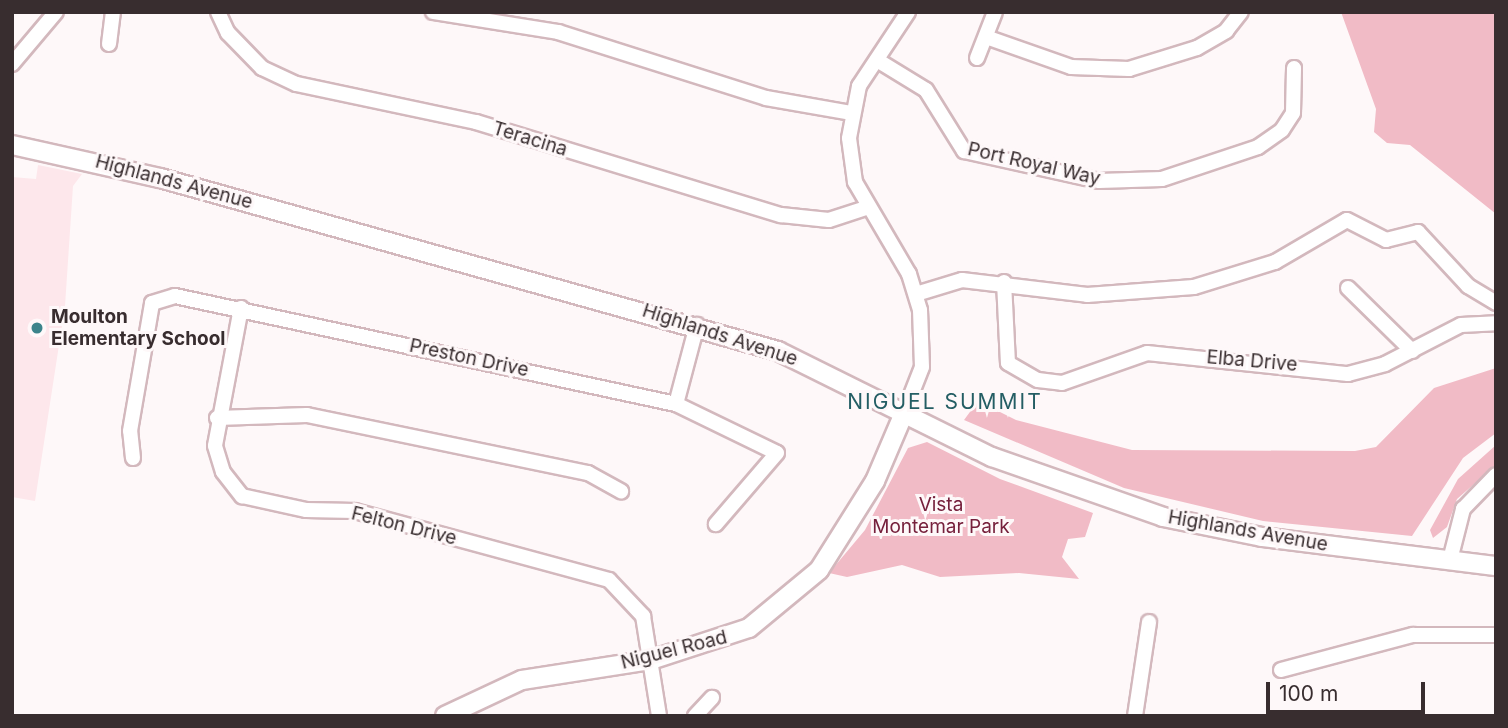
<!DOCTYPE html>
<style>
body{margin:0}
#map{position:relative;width:1508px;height:728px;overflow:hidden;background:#fef8f9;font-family:Inter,sans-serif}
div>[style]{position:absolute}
.built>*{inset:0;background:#fde7eb}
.green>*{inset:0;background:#f1bbc6}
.roads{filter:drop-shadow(2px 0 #d3b8bd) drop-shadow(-2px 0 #d3b8bd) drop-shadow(0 2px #d3b8bd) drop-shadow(0 -2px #d3b8bd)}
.minor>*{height:14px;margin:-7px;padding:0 7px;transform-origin:7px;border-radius:7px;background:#fff}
.major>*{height:18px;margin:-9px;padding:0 9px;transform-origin:9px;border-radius:9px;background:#fff}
.dots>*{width:19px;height:19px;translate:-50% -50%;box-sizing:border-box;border:4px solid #fef8f9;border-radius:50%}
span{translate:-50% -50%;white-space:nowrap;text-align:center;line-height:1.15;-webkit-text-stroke:6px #fef8f9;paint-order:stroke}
.street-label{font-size:19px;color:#382d2f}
.poi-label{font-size:19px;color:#382d2f;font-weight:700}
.left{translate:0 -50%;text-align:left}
.park-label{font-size:19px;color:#76203c}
.neighbourhood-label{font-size:21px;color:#245e64;letter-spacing:2px}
.frame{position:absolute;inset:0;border:14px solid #382d2f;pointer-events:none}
.scale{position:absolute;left:1266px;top:682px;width:159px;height:32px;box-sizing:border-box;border:4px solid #382d2f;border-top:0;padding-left:9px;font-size:21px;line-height:24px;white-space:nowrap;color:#382d2f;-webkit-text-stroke:5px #fef8f9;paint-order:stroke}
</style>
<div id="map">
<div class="built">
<i style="clip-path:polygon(38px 165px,82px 174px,73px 186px,65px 306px,35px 501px,12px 497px,12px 177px,36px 179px)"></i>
</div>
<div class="green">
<i style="clip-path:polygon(1341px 12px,1496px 12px,1496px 214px,1410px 145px,1387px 143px,1374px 132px,1376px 109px)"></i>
<i style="clip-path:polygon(1496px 368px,1496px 433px,1463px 458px,1412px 536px,1263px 521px,1124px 488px,964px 420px,978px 401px,1016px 420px,1132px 450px,1355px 451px,1376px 447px,1434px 388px)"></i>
<i style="clip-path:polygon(927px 442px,1000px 479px,1093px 513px,1085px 537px,1068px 539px,1062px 557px,1079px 579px,1019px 573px,940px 577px,902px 565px,847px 577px,829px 573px,865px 530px,908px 448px)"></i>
<i style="clip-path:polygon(1496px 445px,1496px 465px,1457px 499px,1447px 527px,1433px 538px,1430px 530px,1458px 479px)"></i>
</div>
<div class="roads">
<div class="minor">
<i style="left:218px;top:12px;width:23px;rotate:65deg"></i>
<i style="left:228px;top:33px;width:49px;rotate:45.8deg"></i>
<i style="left:262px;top:68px;width:38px;rotate:25deg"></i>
<i style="left:297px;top:84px;width:183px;rotate:12deg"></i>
<i style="left:476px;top:122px;width:319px;rotate:17deg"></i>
<i style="left:781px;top:215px;width:48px;rotate:5.9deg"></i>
<i style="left:829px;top:220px;width:40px;rotate:-18deg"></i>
<i style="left:433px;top:12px;width:127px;rotate:9.1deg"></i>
<i style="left:558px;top:32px;width:218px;rotate:17.6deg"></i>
<i style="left:766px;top:98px;width:86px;rotate:10deg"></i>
<i style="left:986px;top:37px;width:90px;rotate:19.4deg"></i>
<i style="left:1071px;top:67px;width:58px;rotate:2deg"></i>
<i style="left:1129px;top:69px;width:71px;rotate:-17.2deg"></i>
<i style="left:1197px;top:48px;width:34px;rotate:-30deg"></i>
<i style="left:1226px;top:31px;width:24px;rotate:-52deg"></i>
<i style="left:109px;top:44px;width:32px;rotate:-83deg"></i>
<i style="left:977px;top:58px;width:49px;rotate:-68.6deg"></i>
<i style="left:877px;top:60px;width:57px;rotate:31.5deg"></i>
<i style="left:926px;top:90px;width:72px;rotate:58.1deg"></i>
<i style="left:964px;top:151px;width:138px;rotate:12.5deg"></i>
<i style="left:1099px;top:181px;width:63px;rotate:-1.8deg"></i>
<i style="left:1162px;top:179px;width:101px;rotate:-18.4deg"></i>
<i style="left:1258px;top:147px;width:29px;rotate:-35deg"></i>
<i style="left:1282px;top:130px;width:20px;rotate:-57deg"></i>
<i style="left:1293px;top:113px;width:45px;rotate:-88.7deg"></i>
<i style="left:12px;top:64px;width:68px;rotate:-49.8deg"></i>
<i style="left:1004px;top:282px;width:81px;rotate:87.2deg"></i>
<i style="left:1008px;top:363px;width:34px;rotate:30deg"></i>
<i style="left:1038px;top:380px;width:24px;rotate:7deg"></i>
<i style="left:1062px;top:383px;width:90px;rotate:-19.4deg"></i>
<i style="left:1147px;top:353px;width:202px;rotate:6deg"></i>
<i style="left:1348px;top:374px;width:38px;rotate:-15deg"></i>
<i style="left:1385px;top:364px;width:85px;rotate:-27.2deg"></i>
<i style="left:1461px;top:325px;width:35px;rotate:-3deg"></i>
<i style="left:1348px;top:288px;width:90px;rotate:44.5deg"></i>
<i style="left:916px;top:294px;width:48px;rotate:-16.9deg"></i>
<i style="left:962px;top:280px;width:126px;rotate:6.8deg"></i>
<i style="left:1087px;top:295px;width:107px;rotate:-4.3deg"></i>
<i style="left:1194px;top:287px;width:85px;rotate:-17.2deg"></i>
<i style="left:1275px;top:262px;width:83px;rotate:-30.3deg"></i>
<i style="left:1347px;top:220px;width:44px;rotate:27.1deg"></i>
<i style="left:1386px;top:240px;width:33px;rotate:-14deg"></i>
<i style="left:1418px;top:232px;width:74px;rotate:47.2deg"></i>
<i style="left:1468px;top:286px;width:33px;rotate:31deg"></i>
<i style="left:241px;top:308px;width:140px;rotate:100.7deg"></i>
<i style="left:215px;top:446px;width:27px;rotate:73deg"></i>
<i style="left:223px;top:472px;width:31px;rotate:52deg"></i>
<i style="left:242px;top:496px;width:66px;rotate:12.3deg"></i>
<i style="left:306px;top:510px;width:49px;rotate:1.2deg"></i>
<i style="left:355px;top:511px;width:263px;rotate:15.2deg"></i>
<i style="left:609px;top:580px;width:50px;rotate:46.6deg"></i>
<i style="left:643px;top:616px;width:101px;rotate:80.9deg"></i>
<i style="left:676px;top:404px;width:82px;rotate:-75.1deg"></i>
<i style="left:904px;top:413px;width:49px;rotate:-68.6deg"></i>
<i style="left:922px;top:367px;width:57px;rotate:-92deg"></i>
<i style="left:920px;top:310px;width:38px;rotate:-107deg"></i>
<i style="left:909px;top:274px;width:107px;rotate:-120.4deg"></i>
<i style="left:855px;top:182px;width:44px;rotate:-97.8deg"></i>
<i style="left:849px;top:138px;width:53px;rotate:-79.1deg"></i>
<i style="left:859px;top:86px;width:89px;rotate:-56.5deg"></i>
<i style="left:217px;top:418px;width:90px;rotate:-1.9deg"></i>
<i style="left:307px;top:415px;width:287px;rotate:11.7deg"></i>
<i style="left:588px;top:473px;width:38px;rotate:29deg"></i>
<i style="left:133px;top:458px;width:27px;rotate:-96deg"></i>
<i style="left:130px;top:431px;width:130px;rotate:-80.2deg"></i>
<i style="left:152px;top:303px;width:24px;rotate:-17deg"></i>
<i style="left:175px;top:296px;width:513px;rotate:12.17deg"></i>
<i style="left:676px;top:404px;width:112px;rotate:25.9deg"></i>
<i style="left:777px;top:453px;width:94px;rotate:130.7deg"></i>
<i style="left:1450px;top:560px;width:53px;rotate:-75.7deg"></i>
<i style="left:1463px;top:509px;width:47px;rotate:-45.9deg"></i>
<i style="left:1281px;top:670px;width:137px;rotate:-14.9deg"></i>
<i style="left:1413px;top:635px;width:83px"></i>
<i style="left:695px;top:716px;width:25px;rotate:-47deg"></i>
<i style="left:1135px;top:716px;width:95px;rotate:-81.5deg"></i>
</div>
<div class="major">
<i style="left:12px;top:145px;width:152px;rotate:12.6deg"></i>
<i style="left:160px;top:178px;width:642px;rotate:15.64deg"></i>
<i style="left:778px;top:351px;width:239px;rotate:26.4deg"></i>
<i style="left:992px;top:457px;width:181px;rotate:19.3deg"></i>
<i style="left:1163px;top:517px;width:101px;rotate:11.4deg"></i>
<i style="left:1262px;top:537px;width:236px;rotate:7.1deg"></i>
<i style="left:445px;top:716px;width:85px;rotate:-25.1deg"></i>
<i style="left:522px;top:680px;width:131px;rotate:-8.8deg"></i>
<i style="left:651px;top:660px;width:103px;rotate:-18.1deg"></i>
<i style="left:749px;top:628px;width:91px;rotate:-39.6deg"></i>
<i style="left:819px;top:570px;width:105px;rotate:-57.8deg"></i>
<i style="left:875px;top:481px;width:74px;rotate:-66.9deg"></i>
</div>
</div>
<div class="dots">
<i style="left:37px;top:328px;background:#3c848b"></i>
</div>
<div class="street-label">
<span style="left:530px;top:139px;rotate:17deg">Teracina</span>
<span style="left:1034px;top:164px;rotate:13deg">Port Royal Way</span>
<span style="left:174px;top:182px;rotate:15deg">Highlands Avenue</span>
<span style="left:720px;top:335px;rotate:18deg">Highlands Avenue</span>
<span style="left:469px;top:358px;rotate:12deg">Preston Drive</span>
<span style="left:1252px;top:361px;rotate:5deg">Elba Drive</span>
<span style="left:404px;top:526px;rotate:14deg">Felton Drive</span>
<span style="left:1248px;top:531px;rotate:10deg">Highlands Avenue</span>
<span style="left:674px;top:650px;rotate:-14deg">Niguel Road</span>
</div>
<div class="poi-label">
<span class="left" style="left:51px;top:328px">Moulton<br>Elementary School</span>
</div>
<div class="park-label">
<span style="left:941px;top:516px">Vista<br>Montemar Park</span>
</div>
<div class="neighbourhood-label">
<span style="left:945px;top:402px">NIGUEL SUMMIT</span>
</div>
<div class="frame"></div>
<div class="scale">100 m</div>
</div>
